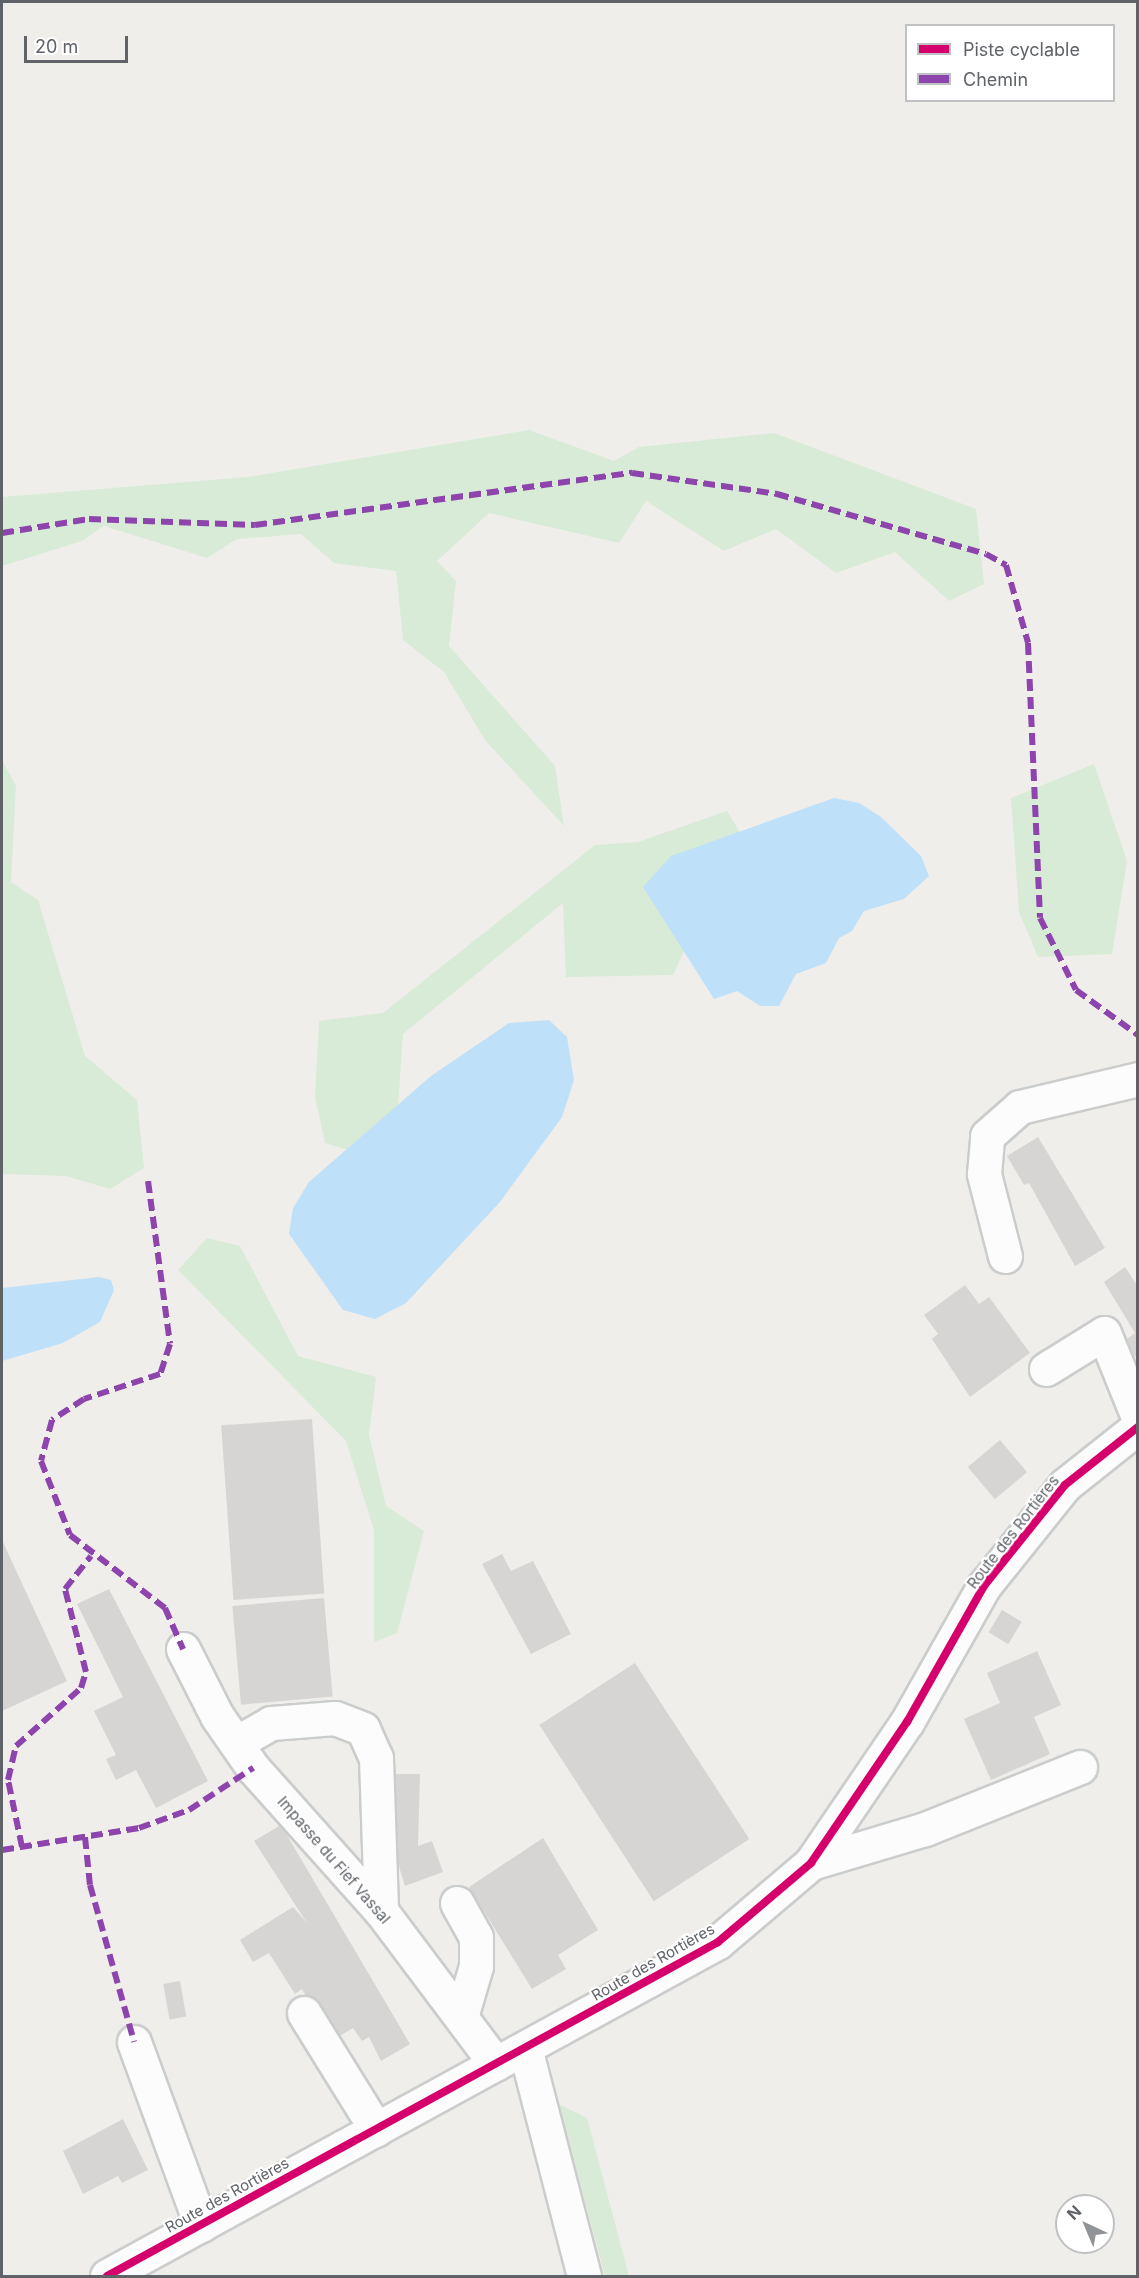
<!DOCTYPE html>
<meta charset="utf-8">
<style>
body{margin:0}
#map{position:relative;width:1139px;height:2278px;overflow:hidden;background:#efeeea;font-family:Inter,sans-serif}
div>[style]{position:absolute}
.green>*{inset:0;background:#d8ebd6}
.water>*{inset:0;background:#bfe0f9}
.building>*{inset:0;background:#d6d5d3;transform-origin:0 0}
.roads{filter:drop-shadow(2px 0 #cbcccc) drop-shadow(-2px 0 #cbcccc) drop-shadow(0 2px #cbcccc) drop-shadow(0 -2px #cbcccc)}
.minor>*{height:33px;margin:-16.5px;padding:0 16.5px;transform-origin:16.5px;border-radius:16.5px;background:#fdfcfc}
.quiet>*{height:6px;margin-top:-3px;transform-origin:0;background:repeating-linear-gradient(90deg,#8e44ad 0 12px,transparent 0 18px)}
.cycleway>*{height:8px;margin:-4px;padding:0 4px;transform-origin:4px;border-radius:4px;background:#d6006c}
span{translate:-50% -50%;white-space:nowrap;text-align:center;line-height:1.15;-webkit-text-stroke:4.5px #fff;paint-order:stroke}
.street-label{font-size:15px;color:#5f6368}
.frame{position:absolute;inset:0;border:3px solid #5f6368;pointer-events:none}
.legend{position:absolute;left:905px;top:24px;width:210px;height:78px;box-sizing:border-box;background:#fff;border:2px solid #bfc1c3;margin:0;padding:8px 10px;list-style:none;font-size:18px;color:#5f6368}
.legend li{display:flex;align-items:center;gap:12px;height:30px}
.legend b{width:30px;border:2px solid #bfc1c3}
.north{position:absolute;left:1055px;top:2194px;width:60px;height:60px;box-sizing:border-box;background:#fff;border:2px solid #bfc1c3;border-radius:50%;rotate:316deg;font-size:16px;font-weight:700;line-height:24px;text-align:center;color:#5f6368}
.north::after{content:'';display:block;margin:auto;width:21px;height:27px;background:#919496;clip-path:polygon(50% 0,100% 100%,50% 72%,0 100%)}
.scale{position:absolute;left:24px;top:36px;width:104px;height:27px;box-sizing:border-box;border:3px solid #5f6368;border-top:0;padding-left:8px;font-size:18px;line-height:21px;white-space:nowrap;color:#5f6368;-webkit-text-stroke:4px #fff;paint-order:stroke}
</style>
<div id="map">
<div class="green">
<i style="clip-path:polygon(529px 430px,614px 461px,639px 447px,774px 433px,976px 509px,984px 584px,949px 601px,895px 552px,836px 573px,776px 529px,724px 551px,646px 501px,619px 543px,489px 513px,437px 561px,456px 581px,449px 646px,555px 766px,564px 826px,485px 740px,444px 672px,403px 640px,396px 571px,334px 563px,301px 534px,237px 539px,207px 558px,104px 526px,82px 541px,2px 566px,2px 497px,248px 477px)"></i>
<i style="clip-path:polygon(2px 760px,16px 786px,11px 882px,38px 900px,85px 1056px,137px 1100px,144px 1168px,110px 1189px,66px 1176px,2px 1174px)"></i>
<i style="clip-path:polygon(1094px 764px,1127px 861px,1112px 954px,1038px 957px,1019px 912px,1011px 798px)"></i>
<i style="clip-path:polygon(727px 811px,747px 844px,695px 928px,673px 975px,566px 977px,563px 903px,403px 1034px,394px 1164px,325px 1143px,315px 1097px,319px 1021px,383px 1013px,595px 845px,638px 842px)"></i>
<i style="clip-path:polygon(207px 1238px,240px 1246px,298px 1356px,376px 1377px,369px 1435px,386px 1506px,424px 1531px,397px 1633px,374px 1642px,374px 1530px,346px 1441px,178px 1270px)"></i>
<i style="clip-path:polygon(559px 2104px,587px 2118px,629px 2276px,605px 2276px)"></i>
</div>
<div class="water">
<i style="clip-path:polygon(834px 798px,859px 803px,881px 817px,921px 856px,929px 876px,904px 899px,864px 911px,852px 931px,839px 938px,826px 963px,796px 974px,779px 1006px,760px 1006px,737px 991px,714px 999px,643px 887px,671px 856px)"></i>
<i style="clip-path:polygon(549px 1020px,567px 1037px,574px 1080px,562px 1117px,500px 1202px,406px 1303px,375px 1319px,343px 1310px,289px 1234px,293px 1208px,309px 1182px,431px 1076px,509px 1023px)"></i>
<i style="clip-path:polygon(99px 1277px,111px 1280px,114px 1290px,100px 1322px,63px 1343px,2px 1361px,2px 1288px)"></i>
</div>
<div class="building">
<i style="clip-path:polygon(1038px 1137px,1105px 1248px,1075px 1266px,1029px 1183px,1024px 1185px,1007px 1156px)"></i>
<i style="clip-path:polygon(1125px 1267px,1137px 1285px,1137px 1359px,1124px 1341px,1135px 1333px,1104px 1282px)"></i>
<i style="clip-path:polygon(965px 1285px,979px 1304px,989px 1297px,1030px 1353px,970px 1397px,932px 1339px,938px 1334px,924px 1315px)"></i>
<i style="left:312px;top:1419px;width:175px;height:91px;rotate:86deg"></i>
<i style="left:1000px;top:1440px;width:42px;height:42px;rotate:50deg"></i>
<i style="clip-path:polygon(2px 1540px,67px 1681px,2px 1711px)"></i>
<i style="clip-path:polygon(502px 1554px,511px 1571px,533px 1561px,571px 1634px,531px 1654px,482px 1564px)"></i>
<i style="clip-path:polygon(109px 1589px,208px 1781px,156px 1808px,136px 1770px,116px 1780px,106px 1759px,116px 1755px,94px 1711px,123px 1697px,77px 1604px)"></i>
<i style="left:324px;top:1598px;width:99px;height:92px;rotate:85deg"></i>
<i style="left:1002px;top:1610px;width:23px;height:26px;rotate:31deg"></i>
<i style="clip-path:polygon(1037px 1651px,1061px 1705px,1034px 1717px,1050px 1754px,991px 1780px,964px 1719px,1000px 1703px,987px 1673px)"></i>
<i style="left:635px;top:1663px;width:210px;height:114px;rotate:57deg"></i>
<i style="clip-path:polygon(396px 1774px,420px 1774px,418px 1846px,432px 1841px,443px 1872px,405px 1886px,395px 1854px)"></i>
<i style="clip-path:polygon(281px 1825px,410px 2044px,381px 2061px,369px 2037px,362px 2041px,353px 2028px,333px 2040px,302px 1989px,295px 1994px,269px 1953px,253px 1962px,240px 1940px,293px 1907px,307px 1923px,254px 1841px)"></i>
<i style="clip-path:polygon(543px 1838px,598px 1930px,558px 1955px,566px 1969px,532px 1989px,469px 1887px)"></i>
<i style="left:180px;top:1981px;width:36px;height:17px;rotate:80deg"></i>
<i style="clip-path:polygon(123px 2119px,148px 2170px,122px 2183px,118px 2176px,83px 2194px,63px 2151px)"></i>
</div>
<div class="roads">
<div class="minor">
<i style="left:1005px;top:1256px;width:85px;rotate:-104.4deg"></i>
<i style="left:984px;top:1174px;width:38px;rotate:-85deg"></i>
<i style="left:987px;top:1136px;width:44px;rotate:-41.3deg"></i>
<i style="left:1020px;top:1107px;width:121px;rotate:-13.3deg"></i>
<i style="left:1046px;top:1369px;width:68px;rotate:-31.8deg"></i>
<i style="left:1104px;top:1333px;width:91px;rotate:68deg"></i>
<i style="left:183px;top:1649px;width:75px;rotate:63.1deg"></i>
<i style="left:217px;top:1716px;width:63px;rotate:55.3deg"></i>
<i style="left:253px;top:1768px;width:192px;rotate:48.2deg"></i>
<i style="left:381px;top:1911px;width:191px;rotate:53.1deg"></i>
<i style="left:236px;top:1743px;width:40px;rotate:-29.7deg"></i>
<i style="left:271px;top:1723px;width:64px;rotate:-4.5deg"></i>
<i style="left:335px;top:1718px;width:30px;rotate:21deg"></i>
<i style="left:363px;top:1729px;width:32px;rotate:66deg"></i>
<i style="left:376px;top:1758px;width:153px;rotate:88.1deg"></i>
<i style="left:811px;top:1863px;width:119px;rotate:-16.6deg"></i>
<i style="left:925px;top:1829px;width:167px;rotate:-21.8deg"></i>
<i style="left:457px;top:1903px;width:39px;rotate:61deg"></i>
<i style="left:476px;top:1937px;width:29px;rotate:90deg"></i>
<i style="left:476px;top:1966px;width:53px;rotate:106.4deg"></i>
<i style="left:304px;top:2013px;width:137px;rotate:58.2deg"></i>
<i style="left:134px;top:2042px;width:195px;rotate:69.9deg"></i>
<i style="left:525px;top:2048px;width:236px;rotate:75.5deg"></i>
<i style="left:107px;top:2276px;width:696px;rotate:-28.66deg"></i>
<i style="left:718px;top:1942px;width:122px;rotate:-40.3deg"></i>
<i style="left:811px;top:1863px;width:171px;rotate:-55.8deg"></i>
<i style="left:907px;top:1722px;width:156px;rotate:-60.5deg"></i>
<i style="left:984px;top:1586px;width:129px;rotate:-51.3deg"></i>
<i style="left:1065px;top:1485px;width:93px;rotate:-38.5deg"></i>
</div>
</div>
<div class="quiet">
<i style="left:2px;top:533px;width:88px;rotate:-9.1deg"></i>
<i style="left:89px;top:519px;width:166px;rotate:2.1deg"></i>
<i style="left:255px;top:525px;width:381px;rotate:-7.9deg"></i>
<i style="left:632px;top:473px;width:147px;rotate:8.2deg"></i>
<i style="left:777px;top:494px;width:217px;rotate:16deg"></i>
<i style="left:986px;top:554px;width:23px;rotate:29deg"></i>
<i style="left:1006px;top:565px;width:81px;rotate:74.2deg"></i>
<i style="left:1028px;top:643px;width:275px;rotate:87.5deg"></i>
<i style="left:1040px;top:918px;width:80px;rotate:63.4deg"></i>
<i style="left:1076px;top:990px;width:77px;rotate:36deg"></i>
<i style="left:148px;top:1181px;width:164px;rotate:82.3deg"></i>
<i style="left:170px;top:1344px;width:32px;rotate:108deg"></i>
<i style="left:160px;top:1374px;width:80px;rotate:161.8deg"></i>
<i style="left:84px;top:1399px;width:38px;rotate:147deg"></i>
<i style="left:52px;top:1420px;width:42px;rotate:105deg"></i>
<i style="left:41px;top:1461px;width:79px;rotate:68.6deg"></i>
<i style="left:70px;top:1535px;width:120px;rotate:37.5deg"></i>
<i style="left:165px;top:1608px;width:45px;rotate:66.3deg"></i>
<i style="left:85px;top:1837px;width:48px;rotate:84.1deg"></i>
<i style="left:90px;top:1885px;width:163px;rotate:74.3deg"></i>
<i style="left:22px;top:1847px;width:68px;rotate:-101.8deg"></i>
<i style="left:8px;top:1780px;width:35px;rotate:-77deg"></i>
<i style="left:16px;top:1746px;width:87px;rotate:-41.7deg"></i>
<i style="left:81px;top:1688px;width:17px;rotate:-73deg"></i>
<i style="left:86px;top:1672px;width:86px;rotate:-104.2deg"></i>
<i style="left:65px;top:1589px;width:42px;rotate:-51.8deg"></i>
<i style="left:2px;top:1850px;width:139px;rotate:-9.1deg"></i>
<i style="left:139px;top:1828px;width:53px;rotate:-19.8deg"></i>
<i style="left:189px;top:1810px;width:77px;rotate:-33.3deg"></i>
</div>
<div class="cycleway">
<i style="left:107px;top:2276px;width:696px;rotate:-28.66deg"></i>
<i style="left:718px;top:1942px;width:122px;rotate:-40.3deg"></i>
<i style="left:811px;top:1863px;width:171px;rotate:-55.8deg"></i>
<i style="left:907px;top:1722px;width:156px;rotate:-60.5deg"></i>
<i style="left:984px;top:1586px;width:129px;rotate:-51.3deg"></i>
<i style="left:1065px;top:1485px;width:93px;rotate:-38.5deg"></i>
</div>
<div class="street-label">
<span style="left:1013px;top:1532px;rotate:-52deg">Route des Rortières</span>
<span style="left:334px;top:1860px;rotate:49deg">Impasse du Fief Vassal</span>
<span style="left:653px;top:1962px;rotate:-30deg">Route des Rortières</span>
<span style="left:227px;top:2195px;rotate:-29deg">Route des Rortières</span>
</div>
<div class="frame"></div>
<ul class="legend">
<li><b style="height:8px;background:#d6006c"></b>Piste cyclable</li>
<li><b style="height:8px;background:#8e44ad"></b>Chemin</li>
</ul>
<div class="north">N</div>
<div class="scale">20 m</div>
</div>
